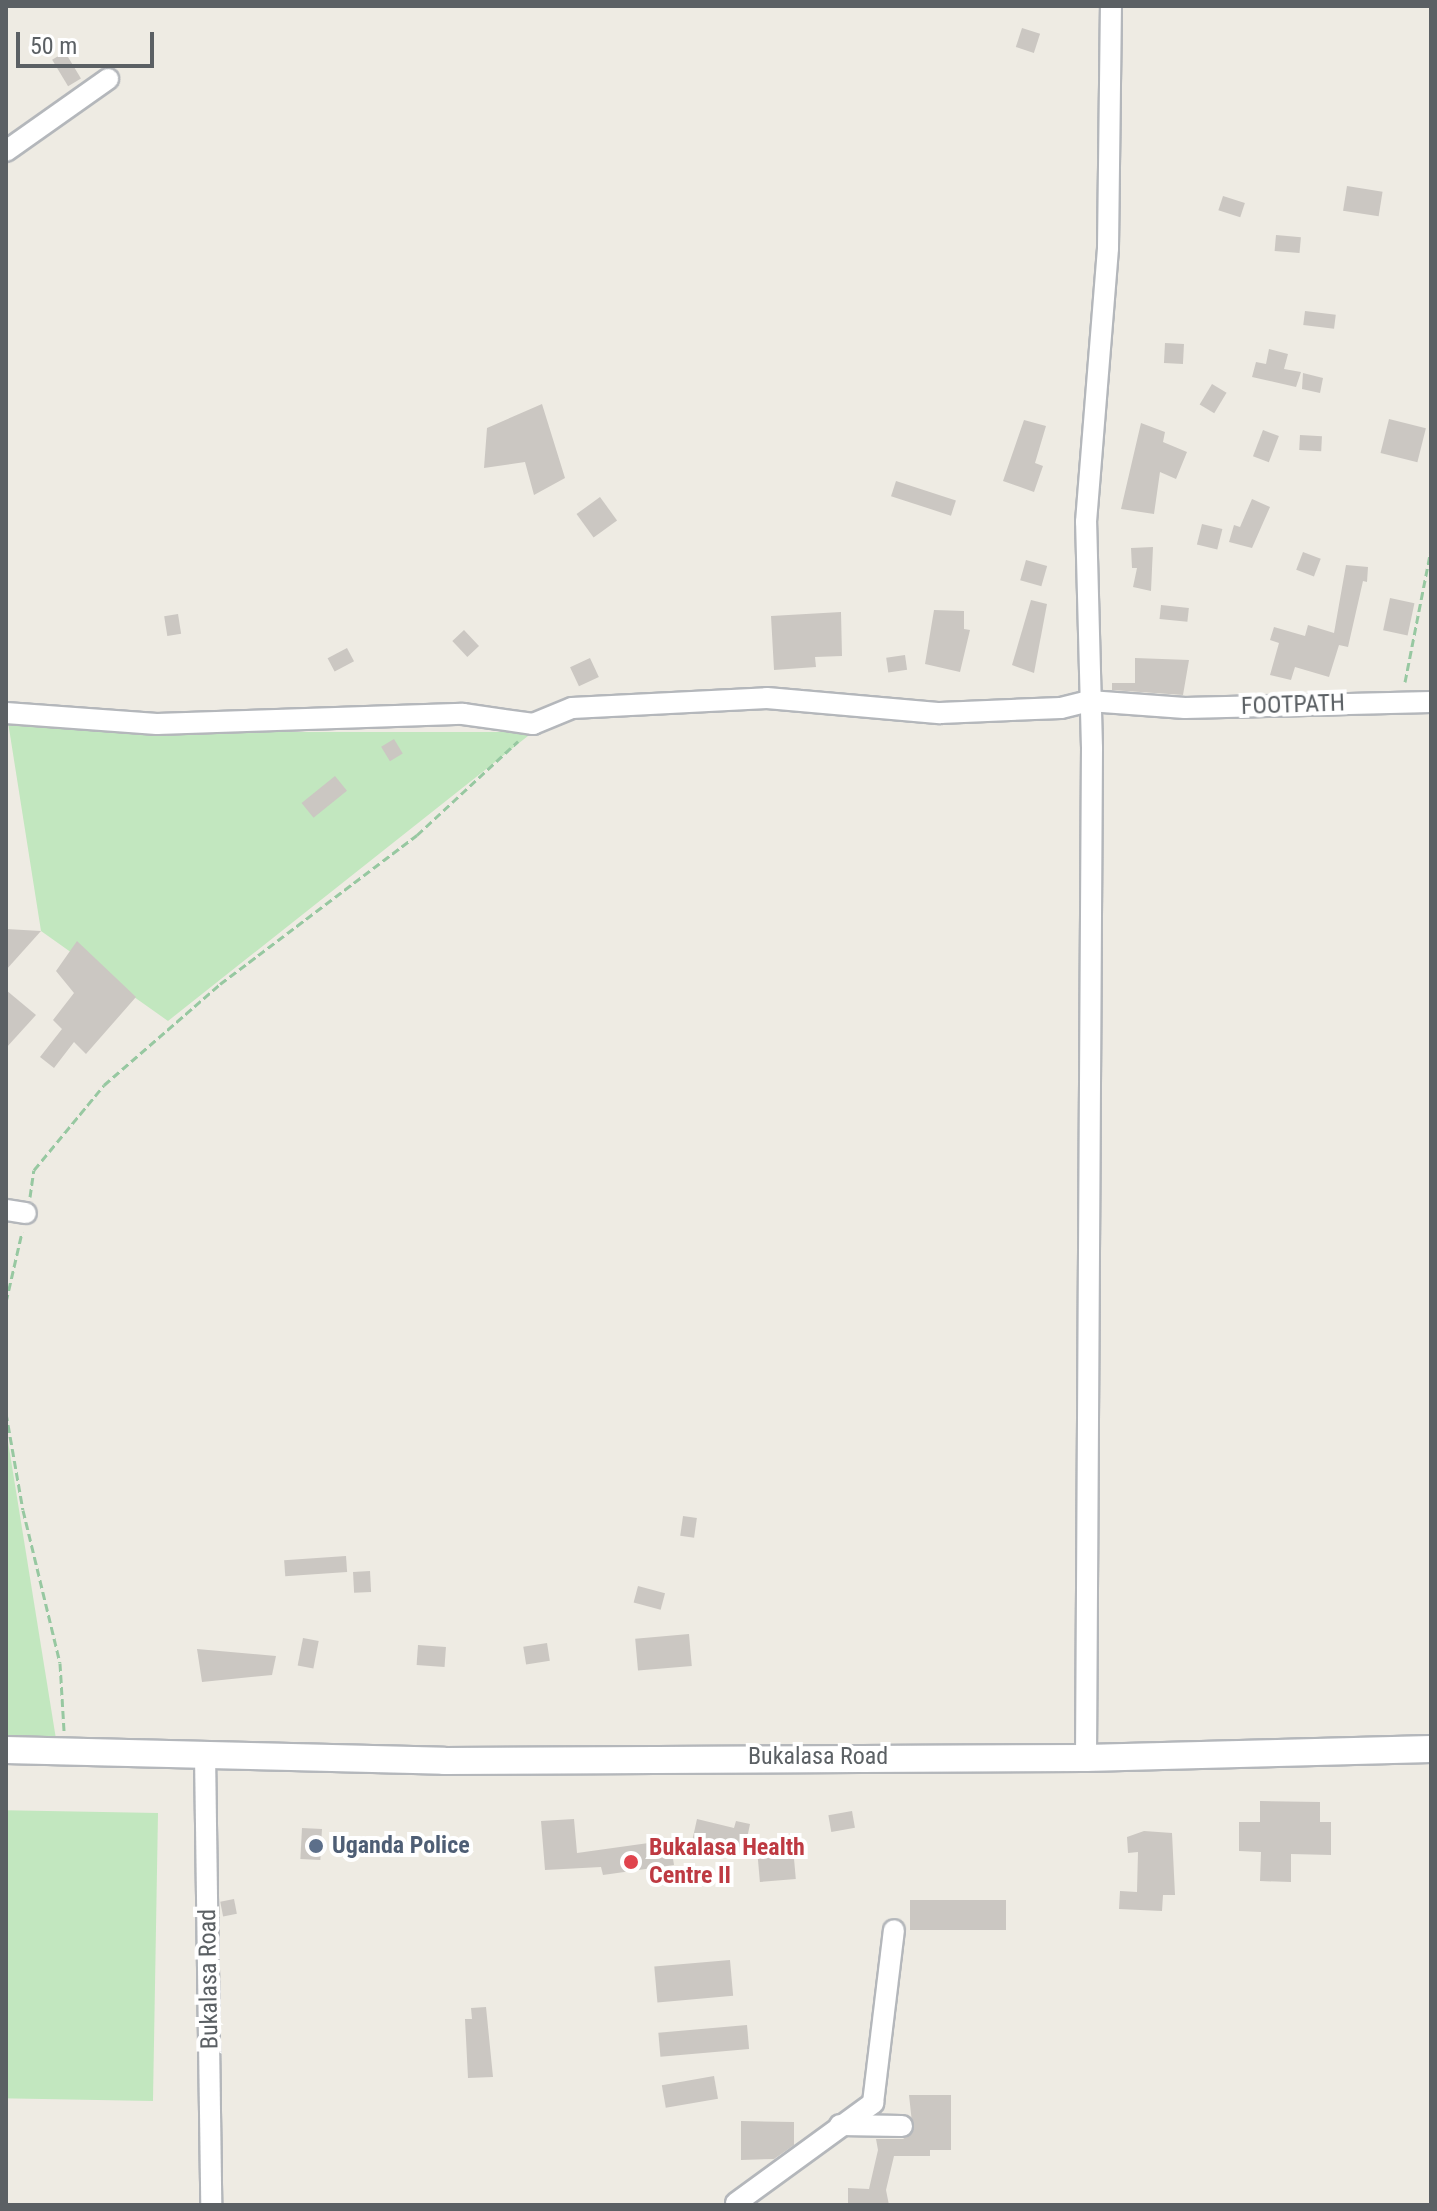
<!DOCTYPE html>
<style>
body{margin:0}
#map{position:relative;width:1437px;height:2211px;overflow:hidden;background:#eeebe3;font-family:"Roboto Condensed",sans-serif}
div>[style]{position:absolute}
.green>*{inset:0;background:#c2e7bf;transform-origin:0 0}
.building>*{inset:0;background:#cbc7c2;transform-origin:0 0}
.path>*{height:3px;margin-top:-1.5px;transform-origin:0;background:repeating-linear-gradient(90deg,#97c8a1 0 8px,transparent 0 12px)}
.roads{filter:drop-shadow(2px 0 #b4b7bb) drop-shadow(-2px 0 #b4b7bb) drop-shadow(0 2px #b4b7bb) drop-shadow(0 -2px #b4b7bb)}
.minor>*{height:20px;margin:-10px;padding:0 10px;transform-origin:10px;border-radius:10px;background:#fff}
.tertiary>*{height:26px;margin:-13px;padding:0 13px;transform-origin:13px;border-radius:13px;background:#fff}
.dots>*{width:22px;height:22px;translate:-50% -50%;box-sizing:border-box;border:4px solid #fff;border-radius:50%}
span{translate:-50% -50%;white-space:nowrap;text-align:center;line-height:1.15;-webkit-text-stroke:8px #fff;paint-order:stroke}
.street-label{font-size:24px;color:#5b6064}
.service-label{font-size:24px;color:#4e5e75;font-weight:700}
.left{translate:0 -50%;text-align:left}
.health-label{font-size:24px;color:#be3a42;font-weight:700}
.frame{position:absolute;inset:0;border:8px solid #5b6064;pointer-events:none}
.scale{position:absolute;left:16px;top:32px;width:138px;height:36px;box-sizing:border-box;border:4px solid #5b6064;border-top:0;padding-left:10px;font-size:24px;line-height:28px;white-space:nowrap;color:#5b6064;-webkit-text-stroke:6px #fff;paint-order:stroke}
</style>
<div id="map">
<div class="green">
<i style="clip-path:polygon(8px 722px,155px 732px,533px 732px,168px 1021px,41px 931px)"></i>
<i style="clip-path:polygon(6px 1429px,56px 1739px,6px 1740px)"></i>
<i style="left:158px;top:1813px;width:288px;height:152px;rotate:91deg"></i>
</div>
<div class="building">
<i style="left:1022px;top:28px;width:19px;height:20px;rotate:18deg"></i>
<i style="left:65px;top:52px;width:31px;height:15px;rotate:59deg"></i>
<i style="left:1347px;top:186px;width:36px;height:25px;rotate:9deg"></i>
<i style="left:1223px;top:196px;width:23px;height:15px;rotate:18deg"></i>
<i style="left:1276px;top:235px;width:25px;height:16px;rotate:5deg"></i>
<i style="left:1305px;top:311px;width:31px;height:14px;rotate:7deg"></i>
<i style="left:1165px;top:343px;width:19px;height:20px;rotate:3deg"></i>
<i style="clip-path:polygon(1269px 349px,1288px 354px,1284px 369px,1301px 372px,1296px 387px,1252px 377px,1256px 362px,1266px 364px)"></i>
<i style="clip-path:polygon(1303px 373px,1323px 378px,1320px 393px,1302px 389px)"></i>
<i style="left:1212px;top:384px;width:17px;height:24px;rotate:31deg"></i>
<i style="clip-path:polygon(542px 404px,565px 478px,534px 495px,525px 462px,484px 468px,487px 428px)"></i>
<i style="left:1389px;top:419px;width:38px;height:35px;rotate:14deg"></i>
<i style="clip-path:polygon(1024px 420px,1046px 426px,1035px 463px,1043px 466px,1034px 492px,1003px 481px)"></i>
<i style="clip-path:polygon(1141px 423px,1165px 432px,1163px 442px,1187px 452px,1176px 479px,1160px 472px,1154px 514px,1121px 509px)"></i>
<i style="left:1263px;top:430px;width:17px;height:28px;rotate:21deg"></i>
<i style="left:1300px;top:435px;width:22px;height:15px;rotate:3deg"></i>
<i style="left:896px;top:481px;width:63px;height:16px;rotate:18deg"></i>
<i style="left:600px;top:497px;width:29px;height:29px;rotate:54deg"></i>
<i style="clip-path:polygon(1252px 499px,1270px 507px,1252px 548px,1229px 542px,1234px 525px,1240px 527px)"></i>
<i style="left:1202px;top:524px;width:21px;height:21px;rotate:14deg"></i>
<i style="clip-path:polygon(1153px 547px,1151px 591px,1133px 587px,1137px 568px,1132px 568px,1131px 548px)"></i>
<i style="left:1303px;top:552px;width:19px;height:19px;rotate:21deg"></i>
<i style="left:1026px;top:560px;width:22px;height:21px;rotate:16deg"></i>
<i style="clip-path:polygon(1346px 565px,1368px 567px,1367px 582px,1363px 581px,1348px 647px,1339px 645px,1329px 677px,1295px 667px,1291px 680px,1270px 675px,1279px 643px,1270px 640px,1274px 627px,1305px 636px,1308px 625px,1334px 633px)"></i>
<i style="left:1390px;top:598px;width:25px;height:33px;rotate:12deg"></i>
<i style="clip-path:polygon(1031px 600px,1047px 604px,1034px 673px,1012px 665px)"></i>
<i style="left:1161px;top:605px;width:28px;height:14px;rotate:6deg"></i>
<i style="clip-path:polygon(934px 610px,964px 611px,964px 629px,970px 630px,960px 672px,925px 664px)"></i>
<i style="clip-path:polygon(841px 612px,842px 656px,815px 657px,816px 667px,774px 670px,771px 616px)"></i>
<i style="left:178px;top:614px;width:20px;height:14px;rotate:81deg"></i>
<i style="left:464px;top:630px;width:22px;height:16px;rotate:47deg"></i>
<i style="left:347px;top:648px;width:15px;height:22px;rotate:62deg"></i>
<i style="left:905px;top:655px;width:15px;height:19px;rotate:82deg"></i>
<i style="left:590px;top:658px;width:21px;height:22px;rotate:65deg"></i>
<i style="clip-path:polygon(1135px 658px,1189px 660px,1183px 695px,1112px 690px,1112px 683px,1135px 683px)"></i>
<i style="left:394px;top:739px;width:17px;height:15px;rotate:59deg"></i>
<i style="left:335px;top:776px;width:19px;height:43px;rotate:51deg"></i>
<i style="clip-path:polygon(6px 929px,41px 931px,6px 970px)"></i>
<i style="clip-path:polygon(77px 941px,136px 997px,86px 1054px,74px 1042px,54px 1068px,40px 1057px,62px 1029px,53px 1020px,74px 993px,56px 971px)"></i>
<i style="clip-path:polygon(6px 990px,36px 1015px,6px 1048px)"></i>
<i style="left:683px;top:1516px;width:14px;height:20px;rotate:8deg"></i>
<i style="left:346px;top:1556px;width:16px;height:62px;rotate:86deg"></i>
<i style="left:370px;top:1571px;width:21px;height:17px;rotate:87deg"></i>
<i style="left:638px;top:1586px;width:28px;height:17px;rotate:15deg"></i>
<i style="left:689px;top:1634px;width:32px;height:54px;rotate:85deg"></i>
<i style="left:303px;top:1638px;width:16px;height:28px;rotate:11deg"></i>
<i style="left:547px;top:1643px;width:18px;height:24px;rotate:81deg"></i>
<i style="left:418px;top:1645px;width:28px;height:20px;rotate:4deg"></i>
<i style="clip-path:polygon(197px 1649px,276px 1656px,272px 1675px,202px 1682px)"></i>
<i style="clip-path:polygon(1260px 1801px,1320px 1802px,1320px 1822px,1331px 1822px,1331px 1855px,1291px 1854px,1291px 1882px,1260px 1881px,1261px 1852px,1239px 1851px,1239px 1822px,1260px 1822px)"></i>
<i style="left:852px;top:1811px;width:17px;height:24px;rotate:80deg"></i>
<i style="clip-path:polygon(574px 1819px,577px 1853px,670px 1840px,674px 1865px,603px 1875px,601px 1867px,545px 1870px,541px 1821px)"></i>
<i style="clip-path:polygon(697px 1819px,734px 1828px,736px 1821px,750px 1824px,745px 1848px,710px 1840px,708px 1850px,691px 1846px)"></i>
<i style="left:302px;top:1828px;width:20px;height:31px;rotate:3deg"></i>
<i style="clip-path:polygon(1144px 1831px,1172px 1833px,1175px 1895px,1163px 1895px,1162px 1911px,1119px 1909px,1120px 1891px,1137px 1892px,1138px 1852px,1128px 1853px,1127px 1837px)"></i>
<i style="left:793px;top:1847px;width:32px;height:36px;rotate:85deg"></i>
<i style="left:234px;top:1899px;width:15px;height:14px;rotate:79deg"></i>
<i style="left:910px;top:1900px;width:96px;height:30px"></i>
<i style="left:730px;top:1960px;width:36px;height:76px;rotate:85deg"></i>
<i style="clip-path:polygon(486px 2007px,493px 2077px,468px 2078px,465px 2019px,472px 2019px,471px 2008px)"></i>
<i style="left:747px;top:2025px;width:24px;height:89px;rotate:85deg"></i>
<i style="left:714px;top:2076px;width:23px;height:53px;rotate:80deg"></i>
<i style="clip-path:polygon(909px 2095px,951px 2095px,951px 2150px,930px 2150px,930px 2156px,894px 2156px,886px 2190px,889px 2205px,848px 2205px,848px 2188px,869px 2189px,878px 2150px,876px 2139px,903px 2139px,913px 2132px)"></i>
<i style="clip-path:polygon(741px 2121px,794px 2122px,794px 2145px,774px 2159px,741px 2160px)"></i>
</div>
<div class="path">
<i style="left:1405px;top:682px;width:136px;rotate:-78.9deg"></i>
<i style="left:30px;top:1197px;width:27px;rotate:-82deg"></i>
<i style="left:34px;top:1170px;width:110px;rotate:-50.5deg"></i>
<i style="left:104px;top:1085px;width:154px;rotate:-41deg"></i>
<i style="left:220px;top:984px;width:247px;rotate:-37.1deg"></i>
<i style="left:417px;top:835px;width:138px;rotate:-42.9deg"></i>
<i style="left:6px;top:1302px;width:72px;rotate:-77.1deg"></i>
<i style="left:6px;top:1413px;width:98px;rotate:80.1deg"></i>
<i style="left:23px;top:1510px;width:157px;rotate:76.4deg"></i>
<i style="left:60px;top:1663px;width:68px;rotate:86.6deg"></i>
</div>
<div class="roads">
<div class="minor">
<i style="left:6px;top:151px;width:125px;rotate:-35.2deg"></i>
<i style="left:6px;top:713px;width:151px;rotate:4.2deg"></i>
<i style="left:157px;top:724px;width:306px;rotate:-1.9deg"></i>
<i style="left:463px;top:714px;width:71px;rotate:8.1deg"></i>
<i style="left:533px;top:724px;width:42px;rotate:-22.3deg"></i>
<i style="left:572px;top:708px;width:195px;rotate:-2.9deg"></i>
<i style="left:767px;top:698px;width:174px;rotate:5deg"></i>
<i style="left:940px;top:713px;width:121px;rotate:-2.4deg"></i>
<i style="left:1061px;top:708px;width:29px;rotate:-14deg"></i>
<i style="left:1089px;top:701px;width:96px;rotate:4.2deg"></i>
<i style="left:1185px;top:708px;width:246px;rotate:-1.4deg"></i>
<i style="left:6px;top:1210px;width:20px;rotate:9deg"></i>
<i style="left:205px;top:1753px;width:452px;rotate:89.2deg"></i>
<i style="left:1086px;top:1758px;width:1010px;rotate:-89.66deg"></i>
<i style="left:1092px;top:748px;width:226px;rotate:-91.5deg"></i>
<i style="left:1086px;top:522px;width:275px;rotate:-85.4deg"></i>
<i style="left:1108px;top:248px;width:242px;rotate:-89.3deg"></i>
<i style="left:840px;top:2125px;width:62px;rotate:0.9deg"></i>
<i style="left:736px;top:2203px;width:170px;rotate:-36.1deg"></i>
<i style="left:873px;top:2103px;width:174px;rotate:-83.1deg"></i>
</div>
<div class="tertiary">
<i style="left:6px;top:1750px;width:438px;rotate:1.4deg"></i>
<i style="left:444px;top:1761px;width:642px;rotate:-0.27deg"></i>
<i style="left:1086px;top:1758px;width:345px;rotate:-1.5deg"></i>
</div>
</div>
<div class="dots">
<i style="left:316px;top:1846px;background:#5c6f8a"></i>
<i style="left:631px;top:1862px;background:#e0444e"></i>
</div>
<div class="street-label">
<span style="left:1293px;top:705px;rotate:-2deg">FOOTPATH</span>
<span style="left:818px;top:1757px">Bukalasa Road</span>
<span style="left:209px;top:1979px;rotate:-91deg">Bukalasa Road</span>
</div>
<div class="service-label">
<span class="left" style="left:332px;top:1846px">Uganda Police</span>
</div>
<div class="health-label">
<span class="left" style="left:649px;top:1862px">Bukalasa Health<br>Centre II</span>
</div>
<div class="frame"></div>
<div class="scale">50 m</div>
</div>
